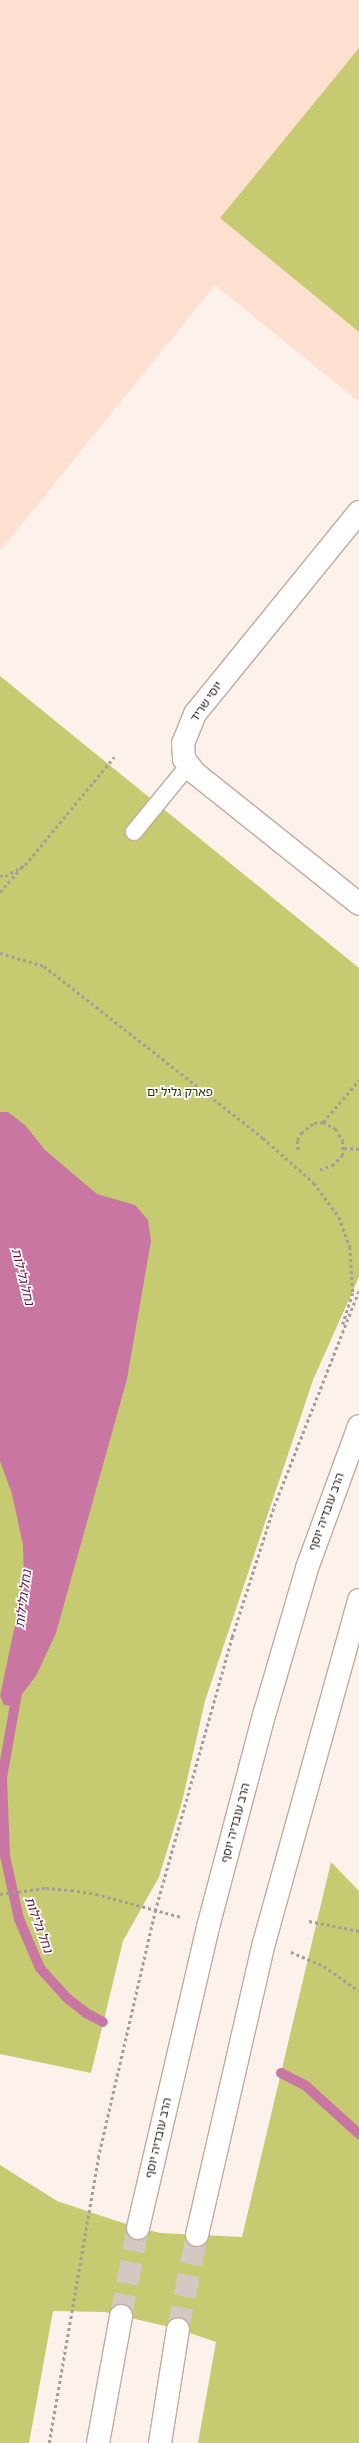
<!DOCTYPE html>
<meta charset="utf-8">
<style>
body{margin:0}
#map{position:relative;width:359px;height:2443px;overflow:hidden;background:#fdf1eb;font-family:"Fira Sans Condensed","Noto Sans Hebrew",sans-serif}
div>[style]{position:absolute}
.built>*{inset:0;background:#fee0d0}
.green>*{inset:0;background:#c6cb71}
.water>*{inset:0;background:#c977a2}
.stream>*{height:10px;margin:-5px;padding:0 5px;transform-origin:5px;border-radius:5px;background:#c977a2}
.street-tunnel>*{height:22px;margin-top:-11px;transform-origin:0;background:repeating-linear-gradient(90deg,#d3c8c2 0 22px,transparent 0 33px)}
.path>*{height:2.5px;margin-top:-1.25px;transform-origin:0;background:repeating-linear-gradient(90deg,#a89c96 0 3px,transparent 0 6px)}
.roads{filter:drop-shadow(1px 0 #c5a99b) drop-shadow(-1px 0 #c5a99b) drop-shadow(0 1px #c5a99b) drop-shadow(0 -1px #c5a99b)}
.lane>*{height:16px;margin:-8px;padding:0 8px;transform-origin:8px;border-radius:8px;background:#fff}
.street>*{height:22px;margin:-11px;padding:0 11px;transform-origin:11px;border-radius:11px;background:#fff}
span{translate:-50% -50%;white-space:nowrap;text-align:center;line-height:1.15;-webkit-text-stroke:3.5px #fff;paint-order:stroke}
.street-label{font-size:12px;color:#2d221c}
.park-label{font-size:12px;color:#2c2e05}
.water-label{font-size:13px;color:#5c113f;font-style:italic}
</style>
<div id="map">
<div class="built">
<i style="clip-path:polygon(0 0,359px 0,359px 402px,215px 285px,0 551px)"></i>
</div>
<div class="green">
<i style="clip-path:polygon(359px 48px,359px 332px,220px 218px)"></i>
<i style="clip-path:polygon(0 676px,359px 968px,359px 1277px,313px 1380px,205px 1701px,182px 1802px,159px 1877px,123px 1941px,91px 2073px,0 2054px)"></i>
<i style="clip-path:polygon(331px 1862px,359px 1891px,359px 2443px,198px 2443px,216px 2342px,178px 2329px,105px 2312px,53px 2311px,29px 2443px,0 2443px,0 2165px,57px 2201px,138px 2228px,161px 2233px,242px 2237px)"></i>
</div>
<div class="water">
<i style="clip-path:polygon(0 1112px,8px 1112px,25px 1125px,45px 1150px,97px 1194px,135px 1205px,148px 1220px,151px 1241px,127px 1379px,56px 1633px,36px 1676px,13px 1706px,4px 1705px,0 1696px,24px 1582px,23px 1545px,12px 1494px,0 1461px)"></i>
</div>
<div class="stream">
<i style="left:17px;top:1693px;width:86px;rotate:100deg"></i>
<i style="left:2px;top:1778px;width:78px;rotate:87.8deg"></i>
<i style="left:5px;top:1856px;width:65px;rotate:77.5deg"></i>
<i style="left:19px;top:1919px;width:53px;rotate:66.8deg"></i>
<i style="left:40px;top:1968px;width:40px;rotate:48deg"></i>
<i style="left:67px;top:1998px;width:24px;rotate:38deg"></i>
<i style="left:86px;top:2013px;width:19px;rotate:28deg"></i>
<i style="left:281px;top:2073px;width:28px;rotate:27deg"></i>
<i style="left:306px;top:2086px;width:72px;rotate:42.2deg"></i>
</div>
<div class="street-tunnel">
<i style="left:121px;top:2316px;width:90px;rotate:-79.1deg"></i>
<i style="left:178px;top:2329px;width:96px;rotate:-78.6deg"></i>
</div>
<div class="path">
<i style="left:0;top:876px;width:5px"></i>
<i style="left:5px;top:876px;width:23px;rotate:-29deg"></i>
<i style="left:25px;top:865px;width:140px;rotate:-50.5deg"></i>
<i style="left:0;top:892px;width:33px;rotate:-49deg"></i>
<i style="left:0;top:953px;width:46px;rotate:16.5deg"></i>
<i style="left:44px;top:966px;width:278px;rotate:38.1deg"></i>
<i style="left:263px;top:1138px;width:68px;rotate:41.4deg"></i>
<i style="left:314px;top:1183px;width:42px;rotate:53.7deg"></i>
<i style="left:339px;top:1217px;width:32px;rotate:70deg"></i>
<i style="left:350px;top:1247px;width:46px;rotate:86.3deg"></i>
<i style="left:353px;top:1293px;width:33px;rotate:108deg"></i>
<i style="left:323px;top:1122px;width:55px;rotate:-49.4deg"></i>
<i style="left:344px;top:1148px;width:15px;rotate:4deg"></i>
<i style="left:298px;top:1150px;width:10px;rotate:-96deg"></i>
<i style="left:297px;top:1140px;width:8px;rotate:-60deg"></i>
<i style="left:301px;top:1133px;width:16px;rotate:-38deg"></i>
<i style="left:314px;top:1123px;width:9px;rotate:-6deg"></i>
<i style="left:323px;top:1122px;width:15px;rotate:28deg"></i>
<i style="left:336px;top:1129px;width:14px;rotate:60deg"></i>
<i style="left:343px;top:1141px;width:14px;rotate:90deg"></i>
<i style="left:343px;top:1155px;width:13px;rotate:132deg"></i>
<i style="left:334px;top:1165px;width:15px;rotate:160deg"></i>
<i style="left:0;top:1894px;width:46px;rotate:-7.4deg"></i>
<i style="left:46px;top:1888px;width:25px;rotate:5deg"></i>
<i style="left:71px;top:1890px;width:25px;rotate:9deg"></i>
<i style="left:96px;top:1894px;width:88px;rotate:15.1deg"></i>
<i style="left:309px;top:1921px;width:51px;rotate:11.3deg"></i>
<i style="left:291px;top:1952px;width:36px;rotate:23deg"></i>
<i style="left:324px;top:1966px;width:43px;rotate:35.5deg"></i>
<i style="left:49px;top:2443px;width:289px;rotate:-80.2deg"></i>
<i style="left:98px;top:2158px;width:253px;rotate:-77deg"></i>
<i style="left:155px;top:1911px;width:285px;rotate:-74.3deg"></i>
<i style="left:232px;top:1637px;width:138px;rotate:-72.2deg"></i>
<i style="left:274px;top:1506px;width:232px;rotate:-68.5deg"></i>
</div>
<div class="roads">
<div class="lane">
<i style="left:134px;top:832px;width:85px;rotate:-50.7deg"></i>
</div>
<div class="street">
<i style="left:359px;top:512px;width:260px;rotate:129.1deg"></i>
<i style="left:195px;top:714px;width:31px;rotate:112deg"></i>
<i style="left:183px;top:743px;width:16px;rotate:86deg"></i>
<i style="left:184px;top:759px;width:18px;rotate:52deg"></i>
<i style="left:195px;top:773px;width:210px;rotate:38.6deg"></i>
<i style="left:138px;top:2228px;width:309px;rotate:-76.9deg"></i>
<i style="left:208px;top:1927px;width:222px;rotate:-75.2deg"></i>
<i style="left:265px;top:1712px;width:150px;rotate:-73.7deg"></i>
<i style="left:307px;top:1568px;width:151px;rotate:-69.9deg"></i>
<i style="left:197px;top:2235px;width:300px;rotate:-77.1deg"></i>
<i style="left:264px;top:1943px;width:356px;rotate:-74.5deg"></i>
<i style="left:98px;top:2443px;width:129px;rotate:-79.7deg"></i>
<i style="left:160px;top:2443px;width:115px;rotate:-81deg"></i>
</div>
</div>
<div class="street-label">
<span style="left:207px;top:702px;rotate:-55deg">יוסי שריד</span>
<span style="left:327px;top:1512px;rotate:-70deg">הרב עובדיה יוסף</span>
<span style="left:236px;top:1823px;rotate:-75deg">הרב עובדיה יוסף</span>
<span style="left:159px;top:2138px;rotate:-77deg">הרב עובדיה יוסף</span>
</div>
<div class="park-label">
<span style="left:180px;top:1093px">פארק גליל ים</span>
</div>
<div class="water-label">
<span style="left:22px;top:1277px;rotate:76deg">נחל גלילות</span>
<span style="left:24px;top:1599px;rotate:-83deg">נחל גלילות</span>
<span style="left:38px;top:1925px;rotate:70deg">נחל גלילות</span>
</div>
</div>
